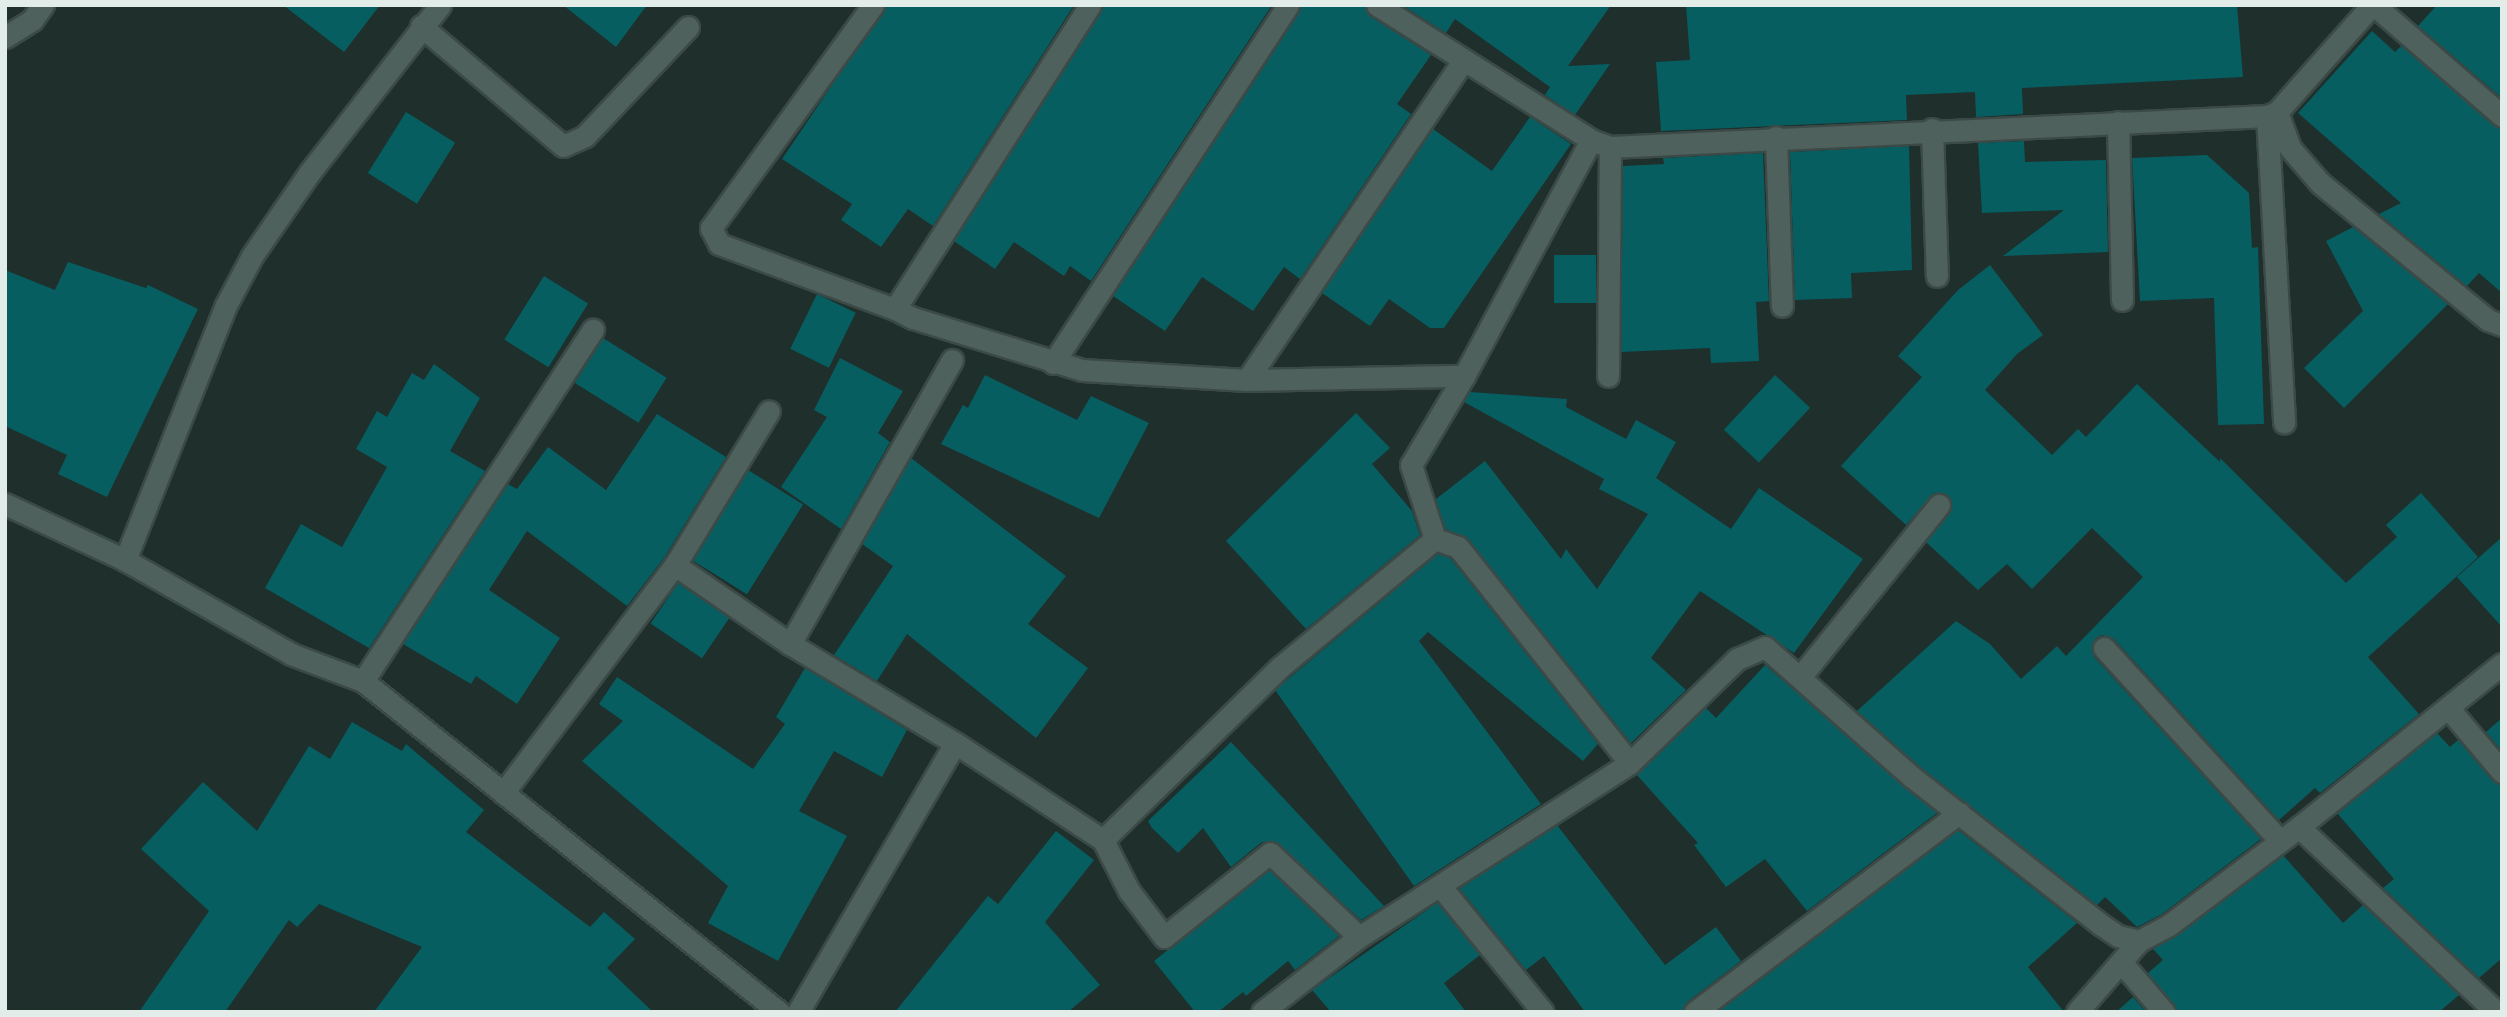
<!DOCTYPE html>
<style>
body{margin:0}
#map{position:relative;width:2507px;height:1017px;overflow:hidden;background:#1e2f2c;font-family:"Sofia Sans Condensed",sans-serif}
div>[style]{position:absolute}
.building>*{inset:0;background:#075e61;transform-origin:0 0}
.roads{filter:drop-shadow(2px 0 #3c4a47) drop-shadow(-2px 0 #3c4a47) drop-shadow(0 2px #3c4a47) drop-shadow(0 -2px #3c4a47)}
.minor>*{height:21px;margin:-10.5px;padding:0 10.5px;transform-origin:10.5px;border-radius:10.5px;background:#4f615d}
span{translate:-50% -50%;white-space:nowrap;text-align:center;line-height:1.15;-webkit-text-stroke:6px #0e1614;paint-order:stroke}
.frame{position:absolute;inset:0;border:7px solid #e2ece9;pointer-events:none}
</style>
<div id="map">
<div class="building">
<i style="clip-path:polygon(283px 5px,380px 5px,344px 52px)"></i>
<i style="clip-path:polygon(563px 5px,647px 5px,616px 47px)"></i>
<i style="clip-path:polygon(886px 5px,1074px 5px,933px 226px,908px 209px,881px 247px,841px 220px,852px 204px,782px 159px)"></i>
<i style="clip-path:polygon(1103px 5px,1272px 5px,1091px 281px,1070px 266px,1064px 276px,1014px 242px,995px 269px,954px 241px)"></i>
<i style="clip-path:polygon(1301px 5px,1364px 5px,1370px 16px,1431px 55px,1397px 104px,1411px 114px,1300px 279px,1284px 267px,1253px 311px,1202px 277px,1165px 331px,1113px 296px)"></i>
<i style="clip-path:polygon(1402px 5px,1611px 5px,1568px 66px,1610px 64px,1575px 115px,1545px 95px,1550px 87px,1455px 19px,1446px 33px)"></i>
<i style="clip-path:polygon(1686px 5px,2237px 5px,2243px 77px,2022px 88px,2023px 114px,1976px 117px,1975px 92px,1906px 95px,1907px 120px,1661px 131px,1656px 62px,1690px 60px)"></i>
<i style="clip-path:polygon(2437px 5px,2502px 5px,2502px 98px,2418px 26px)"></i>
<i style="clip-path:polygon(2372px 31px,2395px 52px,2401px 46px,2502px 129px,2502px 293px,2479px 273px,2467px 286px,2379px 214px,2401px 203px,2298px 113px)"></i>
<i style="left:406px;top:112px;width:58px;height:72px;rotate:32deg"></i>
<i style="clip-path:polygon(1530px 117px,1571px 144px,1444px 328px,1430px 328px,1389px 299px,1370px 326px,1322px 293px,1433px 129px,1492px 171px)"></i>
<i style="clip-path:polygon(2024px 141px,2025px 162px,2106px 160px,2108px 252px,2003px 256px,2064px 210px,1982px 213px,1978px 143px)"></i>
<i style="clip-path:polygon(1909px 146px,1912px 270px,1851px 273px,1852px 298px,1795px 300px,1790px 152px)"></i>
<i style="clip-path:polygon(1763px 153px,1769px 301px,1756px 302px,1759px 361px,1711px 363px,1710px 348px,1621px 352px,1623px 166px,1664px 164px,1663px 158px)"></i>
<i style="clip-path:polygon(2207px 155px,2249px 193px,2252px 248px,2258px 247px,2264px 424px,2218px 425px,2214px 298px,2140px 301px,2132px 158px)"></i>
<i style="clip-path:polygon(2353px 227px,2448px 304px,2344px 408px,2304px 368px,2363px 311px,2326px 241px)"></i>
<i style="left:1596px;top:255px;width:48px;height:42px;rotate:90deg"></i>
<i style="clip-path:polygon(68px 262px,146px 288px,148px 285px,198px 309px,107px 497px,58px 474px,67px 455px,5px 426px,5px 270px,55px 290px)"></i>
<i style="clip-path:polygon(1990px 265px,2043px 335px,2017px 354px,1985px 390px,2052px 455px,2078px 429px,2086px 437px,2137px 384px,2220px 462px,2220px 458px,2346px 583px,2397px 537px,2386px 525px,2421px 493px,2478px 557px,2368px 657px,2419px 714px,2320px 793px,2315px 788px,2279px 820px,2114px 639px,2102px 635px,2095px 639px,2094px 657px,2261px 839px,2162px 914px,2137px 927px,2105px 897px,2097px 905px,1920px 767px,1857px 711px,1956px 621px,1990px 644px,2021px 679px,2057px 646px,2066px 656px,2143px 577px,2092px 528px,2032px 589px,2007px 564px,1978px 590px,1926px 542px,1950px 513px,1948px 495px,1934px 493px,1906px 525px,1841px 466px,1922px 377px,1898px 356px,1958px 290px)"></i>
<i style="left:544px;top:276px;width:52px;height:75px;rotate:32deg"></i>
<i style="left:817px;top:294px;width:43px;height:61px;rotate:26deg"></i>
<i style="left:603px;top:338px;width:75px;height:53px;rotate:32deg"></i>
<i style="clip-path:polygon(840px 358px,903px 391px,878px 433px,890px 442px,841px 529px,781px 487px,827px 417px,814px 410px)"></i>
<i style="clip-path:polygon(434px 364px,480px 398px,450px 451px,485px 471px,369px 648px,265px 588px,301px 524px,342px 547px,387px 467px,356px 449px,377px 411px,387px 417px,412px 373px,424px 380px)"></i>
<i style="clip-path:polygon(985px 375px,1077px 420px,1091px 396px,1149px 423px,1099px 518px,941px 444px,963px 405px,968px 408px)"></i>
<i style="left:1775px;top:375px;width:48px;height:75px;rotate:43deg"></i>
<i style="clip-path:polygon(1470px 392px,1567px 399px,1566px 407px,1626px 439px,1636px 420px,1676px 442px,1656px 478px,1731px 529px,1759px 488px,1863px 559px,1794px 653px,1700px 591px,1651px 658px,1686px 690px,1631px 743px,1468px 539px,1445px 529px,1436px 499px,1485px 461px,1561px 559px,1566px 549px,1597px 589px,1648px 514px,1599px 489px,1604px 479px,1464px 402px)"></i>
<i style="clip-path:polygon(1356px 413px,1390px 448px,1372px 464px,1412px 511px,1420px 535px,1306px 629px,1226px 541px)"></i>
<i style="clip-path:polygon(657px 414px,726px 457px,664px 558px,627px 606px,527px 531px,489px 590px,560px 638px,517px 704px,476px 676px,471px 684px,403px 644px,508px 484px,517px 489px,548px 447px,606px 490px)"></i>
<i style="clip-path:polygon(911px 458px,1066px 576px,1028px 624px,1088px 668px,1036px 738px,907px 634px,877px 681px,834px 655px,893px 566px,862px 544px)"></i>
<i style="left:748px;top:470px;width:65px;height:106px;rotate:32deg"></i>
<i style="clip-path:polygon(2502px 537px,2502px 627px,2457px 577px)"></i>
<i style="clip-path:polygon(1438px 554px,1450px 558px,1598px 744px,1583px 761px,1428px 632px,1419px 641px,1541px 804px,1414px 886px,1275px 690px)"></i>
<i style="left:678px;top:583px;width:62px;height:49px;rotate:34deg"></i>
<i style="clip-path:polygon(1765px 665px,1937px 813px,1807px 911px,1765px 859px,1726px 887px,1694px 845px,1698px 843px,1636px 774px,1706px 708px,1716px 718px)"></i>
<i style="clip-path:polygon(805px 668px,907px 730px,882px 777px,834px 751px,799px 811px,847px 836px,778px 961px,708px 923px,728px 886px,582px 761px,623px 721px,599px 704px,617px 677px,753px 769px,785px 724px,776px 717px)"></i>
<i style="clip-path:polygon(2502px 718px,2502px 751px,2486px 732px)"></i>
<i style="clip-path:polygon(352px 722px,402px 751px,406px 744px,484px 810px,466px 832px,590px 927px,604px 912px,635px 939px,607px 968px,653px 1012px,374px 1012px,422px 947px,319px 904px,297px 927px,289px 920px,225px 1012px,139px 1012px,209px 911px,141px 849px,203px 782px,257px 831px,309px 746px,330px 759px)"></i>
<i style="clip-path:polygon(2437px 733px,2450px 747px,2458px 740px,2492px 780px,2502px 785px,2502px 958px,2479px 978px,2383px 888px,2394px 879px,2337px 813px)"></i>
<i style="clip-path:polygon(1231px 742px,1384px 906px,1361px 920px,1274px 841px,1262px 842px,1231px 867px,1203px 828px,1178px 853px,1152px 828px,1148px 821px)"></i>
<i style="clip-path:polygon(1557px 825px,1665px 965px,1716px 927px,1741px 961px,1687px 1002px,1682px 1012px,1585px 1012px,1544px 956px,1526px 970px,1459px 888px)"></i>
<i style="clip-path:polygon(1958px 830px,2077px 923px,2028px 967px,2064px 1012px,1717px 1012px)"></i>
<i style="clip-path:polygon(1056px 831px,1094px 860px,1045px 922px,1100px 985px,1068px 1012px,895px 1012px,988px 896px,998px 904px)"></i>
<i style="clip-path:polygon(2283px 855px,2343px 923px,2363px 905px,2459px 995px,2439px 1012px,2177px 1012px,2148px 973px,2163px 960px,2153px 949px)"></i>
<i style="clip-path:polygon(1269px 870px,1339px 936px,1295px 970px,1288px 961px,1246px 996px,1243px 992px,1218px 1012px,1195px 1012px,1154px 961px)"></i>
<i style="clip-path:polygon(1437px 903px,1480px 955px,1444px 983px,1466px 1012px,1331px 1012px,1312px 990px)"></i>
<i style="clip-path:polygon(2133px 997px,2146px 1012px,2116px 1012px)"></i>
</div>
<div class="roads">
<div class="minor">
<i style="left:873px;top:5px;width:276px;rotate:126deg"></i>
<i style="left:711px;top:228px;width:18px;rotate:63deg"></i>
<i style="left:719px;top:244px;width:188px;rotate:20.3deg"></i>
<i style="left:1090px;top:5px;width:361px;rotate:122.7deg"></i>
<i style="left:895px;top:309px;width:20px;rotate:27deg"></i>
<i style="left:913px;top:318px;width:177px;rotate:17.1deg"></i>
<i style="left:1082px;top:370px;width:165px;rotate:3.5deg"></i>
<i style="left:1247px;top:380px;width:217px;rotate:-1.1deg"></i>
<i style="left:1464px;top:376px;width:268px;rotate:-61.7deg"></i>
<i style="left:1377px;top:5px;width:253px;rotate:32.2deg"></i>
<i style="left:1591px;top:140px;width:20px;rotate:20deg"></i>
<i style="left:1610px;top:147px;width:658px;rotate:-2.7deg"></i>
<i style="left:2267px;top:116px;width:11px;rotate:-22deg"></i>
<i style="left:2277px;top:112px;width:143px;rotate:-48.4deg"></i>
<i style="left:2374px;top:5px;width:169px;rotate:40.9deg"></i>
<i style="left:421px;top:26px;width:186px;rotate:40.2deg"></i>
<i style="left:563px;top:146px;width:24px;rotate:-24deg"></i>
<i style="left:585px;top:136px;width:150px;rotate:-46.6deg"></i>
<i style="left:5px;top:37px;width:32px;rotate:-32deg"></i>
<i style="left:32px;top:20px;width:19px;rotate:-54deg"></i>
<i style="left:2277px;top:112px;width:38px;rotate:70deg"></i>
<i style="left:2290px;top:148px;width:46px;rotate:49.4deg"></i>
<i style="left:2320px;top:183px;width:217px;rotate:39.2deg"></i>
<i style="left:2488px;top:320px;width:15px;rotate:20deg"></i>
<i style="left:2267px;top:116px;width:307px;rotate:86.8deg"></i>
<i style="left:2118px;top:122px;width:178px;rotate:88.7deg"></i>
<i style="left:1932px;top:129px;width:147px;rotate:88.1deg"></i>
<i style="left:1776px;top:137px;width:169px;rotate:88deg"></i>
<i style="left:1053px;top:363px;width:428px;rotate:-56.7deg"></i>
<i style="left:1608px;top:376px;width:229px;rotate:-89.5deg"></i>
<i style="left:1247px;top:380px;width:385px;rotate:-55.9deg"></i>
<i style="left:5px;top:504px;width:132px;rotate:25deg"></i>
<i style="left:125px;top:560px;width:191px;rotate:29.5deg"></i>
<i style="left:291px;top:654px;width:77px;rotate:20.6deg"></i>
<i style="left:363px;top:681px;width:532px;rotate:38.51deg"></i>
<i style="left:1435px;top:539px;width:78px;rotate:-108deg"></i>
<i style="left:1411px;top:465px;width:104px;rotate:-59.2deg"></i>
<i style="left:125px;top:560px;width:272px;rotate:-68.4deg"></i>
<i style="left:225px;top:307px;width:58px;rotate:-62.1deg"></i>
<i style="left:252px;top:256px;width:102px;rotate:-55.4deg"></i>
<i style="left:310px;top:172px;width:212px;rotate:-52.1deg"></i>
<i style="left:675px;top:565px;width:180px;rotate:-58.6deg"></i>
<i style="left:790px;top:644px;width:327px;rotate:-60.3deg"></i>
<i style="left:2104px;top:648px;width:261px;rotate:47.6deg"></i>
<i style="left:1801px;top:676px;width:220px;rotate:-51.1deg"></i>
<i style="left:363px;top:681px;width:420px;rotate:-56.8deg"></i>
<i style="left:2450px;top:710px;width:81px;rotate:50deg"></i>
<i style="left:503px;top:793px;width:286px;rotate:-53deg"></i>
<i style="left:675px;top:565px;width:140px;rotate:34.5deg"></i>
<i style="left:790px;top:644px;width:192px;rotate:31deg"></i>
<i style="left:955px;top:743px;width:177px;rotate:33.2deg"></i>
<i style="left:1103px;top:840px;width:57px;rotate:63deg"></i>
<i style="left:1129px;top:891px;width:58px;rotate:52.7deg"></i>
<i style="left:1164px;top:937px;width:135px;rotate:-38.4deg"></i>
<i style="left:1270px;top:853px;width:122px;rotate:43.3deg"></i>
<i style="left:2299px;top:827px;width:270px;rotate:43.2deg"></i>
<i style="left:1103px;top:840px;width:246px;rotate:-44.3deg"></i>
<i style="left:1279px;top:668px;width:202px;rotate:-39.6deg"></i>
<i style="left:1435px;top:539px;width:24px;rotate:19deg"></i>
<i style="left:1458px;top:547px;width:276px;rotate:51.5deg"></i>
<i style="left:1441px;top:887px;width:161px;rotate:50.8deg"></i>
<i style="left:2121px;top:962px;width:66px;rotate:49.3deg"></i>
<i style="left:798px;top:1012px;width:311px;rotate:-59.7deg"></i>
<i style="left:1262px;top:1012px;width:123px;rotate:-37.7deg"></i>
<i style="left:1359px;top:937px;width:322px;rotate:-32.7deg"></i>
<i style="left:1630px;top:763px;width:149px;rotate:-44.2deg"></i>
<i style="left:1737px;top:659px;width:30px;rotate:-23deg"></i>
<i style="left:1765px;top:647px;width:196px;rotate:41.5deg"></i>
<i style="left:1912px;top:777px;width:239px;rotate:38deg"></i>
<i style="left:2100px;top:924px;width:22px;rotate:34deg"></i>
<i style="left:2118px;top:936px;width:22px;rotate:13deg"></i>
<i style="left:1695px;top:1012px;width:331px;rotate:-37deg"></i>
<i style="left:2077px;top:1012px;width:94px;rotate:-48.9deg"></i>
<i style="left:2139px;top:941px;width:34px;rotate:-28deg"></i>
<i style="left:2169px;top:925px;width:163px;rotate:-37deg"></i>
<i style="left:2299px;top:827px;width:260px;rotate:-38.8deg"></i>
</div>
</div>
<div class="frame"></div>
</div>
